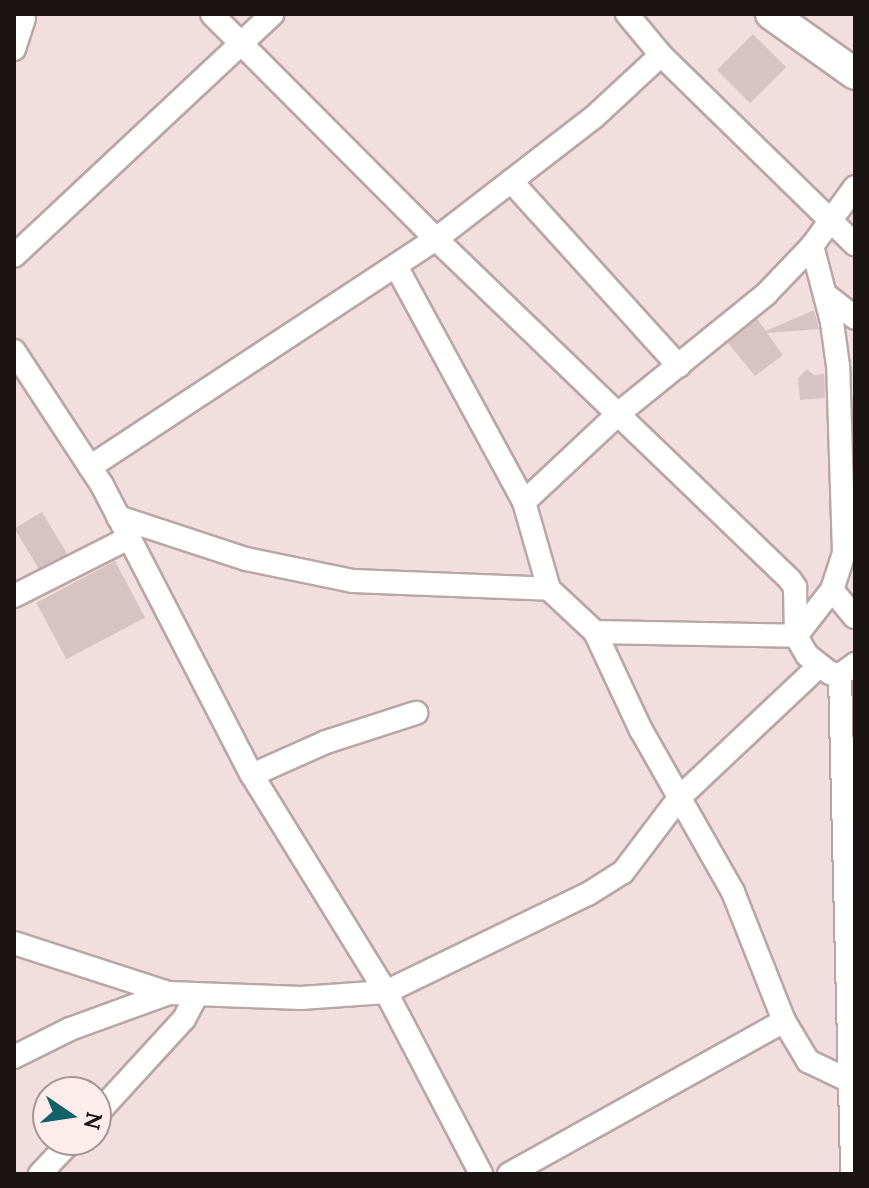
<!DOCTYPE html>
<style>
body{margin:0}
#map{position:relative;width:869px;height:1188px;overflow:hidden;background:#f2dede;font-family:Lora,serif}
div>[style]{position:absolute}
.building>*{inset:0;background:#d7c3c3;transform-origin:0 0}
.roads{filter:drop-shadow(2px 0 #b9a6a6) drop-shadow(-2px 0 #b9a6a6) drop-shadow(0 2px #b9a6a6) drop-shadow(0 -2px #b9a6a6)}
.street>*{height:22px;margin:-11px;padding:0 11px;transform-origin:11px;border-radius:11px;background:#fff}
.secondary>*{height:30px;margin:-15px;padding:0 15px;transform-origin:15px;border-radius:15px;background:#fff}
span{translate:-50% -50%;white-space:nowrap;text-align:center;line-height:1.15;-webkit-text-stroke:8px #fdecec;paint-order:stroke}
.frame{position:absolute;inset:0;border:16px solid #1b1414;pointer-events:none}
.north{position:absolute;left:32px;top:1076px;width:80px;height:80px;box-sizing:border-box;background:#fdecec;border:2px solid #a39696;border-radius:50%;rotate:103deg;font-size:22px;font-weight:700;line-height:32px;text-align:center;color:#1b1414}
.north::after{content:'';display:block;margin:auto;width:28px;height:36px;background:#126268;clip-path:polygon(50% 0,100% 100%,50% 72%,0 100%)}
</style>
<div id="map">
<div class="building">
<i style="left:753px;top:34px;width:47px;height:51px;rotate:45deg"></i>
<i style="clip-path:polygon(814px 310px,819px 329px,767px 333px,783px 355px,755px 376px,728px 343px,757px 319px,766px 331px)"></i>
<i style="clip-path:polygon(807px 369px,814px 375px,824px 374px,825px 398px,800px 400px,798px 378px)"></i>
<i style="left:42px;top:512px;width:49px;height:32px;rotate:59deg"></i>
<i style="left:115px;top:561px;width:64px;height:89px;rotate:62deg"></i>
</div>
<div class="roads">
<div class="street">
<i style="left:627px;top:14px;width:53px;rotate:50.3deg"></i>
<i style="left:661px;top:55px;width:271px;rotate:44.3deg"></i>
<i style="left:14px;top:49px;width:32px;rotate:-72deg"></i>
<i style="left:661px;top:55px;width:91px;rotate:137.2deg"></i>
<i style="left:594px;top:117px;width:200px;rotate:142.3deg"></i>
<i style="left:436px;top:239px;width:492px;rotate:43.9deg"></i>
<i style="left:790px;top:580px;width:9px;rotate:54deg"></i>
<i style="left:795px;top:587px;width:49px;rotate:88.8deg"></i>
<i style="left:796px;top:636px;width:22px;rotate:60deg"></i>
<i style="left:807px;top:655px;width:29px;rotate:38deg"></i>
<i style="left:830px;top:673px;width:10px;rotate:11deg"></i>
<i style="left:840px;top:675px;width:19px;rotate:-36deg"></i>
<i style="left:511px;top:181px;width:250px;rotate:47.8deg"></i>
<i style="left:14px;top:256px;width:354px;rotate:-43.1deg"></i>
<i style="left:396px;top:266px;width:268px;rotate:61.5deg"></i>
<i style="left:826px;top:295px;width:37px;rotate:38deg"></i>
<i style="left:14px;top:351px;width:160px;rotate:56.7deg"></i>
<i style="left:102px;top:485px;width:326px;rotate:62.7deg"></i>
<i style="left:252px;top:775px;width:255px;rotate:58.3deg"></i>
<i style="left:386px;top:992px;width:205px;rotate:62.4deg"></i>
<i style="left:90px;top:467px;width:414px;rotate:-33.4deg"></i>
<i style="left:436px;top:239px;width:317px;rotate:-134.9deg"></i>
<i style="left:118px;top:517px;width:135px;rotate:18.2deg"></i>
<i style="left:246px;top:559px;width:109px;rotate:11.6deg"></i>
<i style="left:353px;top:581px;width:196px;rotate:2.3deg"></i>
<i style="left:549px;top:589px;width:63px;rotate:43.1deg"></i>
<i style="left:595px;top:632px;width:201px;rotate:1.1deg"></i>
<i style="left:796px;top:636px;width:58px;rotate:-52deg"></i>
<i style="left:832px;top:590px;width:39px;rotate:-72deg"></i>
<i style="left:844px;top:553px;width:187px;rotate:-91.8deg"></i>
<i style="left:838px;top:366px;width:44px;rotate:-97.8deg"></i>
<i style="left:832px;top:322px;width:79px;rotate:-104.7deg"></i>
<i style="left:549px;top:589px;width:91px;rotate:-106deg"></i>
<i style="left:524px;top:502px;width:129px;rotate:-43.1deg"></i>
<i style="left:618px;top:414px;width:191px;rotate:-39deg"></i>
<i style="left:766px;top:294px;width:66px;rotate:-46.2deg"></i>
<i style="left:812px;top:246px;width:73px;rotate:-53.9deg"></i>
<i style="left:832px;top:590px;width:35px;rotate:50deg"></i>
<i style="left:14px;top:596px;width:127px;rotate:-26.8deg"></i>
<i style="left:595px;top:632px;width:108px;rotate:64.9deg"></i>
<i style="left:641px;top:730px;width:186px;rotate:60.4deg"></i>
<i style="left:733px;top:892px;width:139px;rotate:68.4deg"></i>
<i style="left:840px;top:675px;width:499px;rotate:88.6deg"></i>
<i style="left:252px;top:775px;width:81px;rotate:-24deg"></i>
<i style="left:326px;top:742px;width:95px;rotate:-17.9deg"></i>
<i style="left:14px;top:943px;width:163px;rotate:17.9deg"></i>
<i style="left:14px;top:1057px;width:63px;rotate:-26.6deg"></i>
<i style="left:70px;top:1029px;width:105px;rotate:-20deg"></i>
<i style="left:169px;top:993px;width:132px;rotate:2.2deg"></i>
<i style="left:301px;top:998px;width:85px;rotate:-4deg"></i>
<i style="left:386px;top:992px;width:225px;rotate:-25.9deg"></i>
<i style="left:588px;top:894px;width:41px;rotate:-32.2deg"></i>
<i style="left:623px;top:872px;width:93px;rotate:-52.9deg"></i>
<i style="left:679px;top:798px;width:192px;rotate:-43.3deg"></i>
<i style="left:96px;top:1115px;width:130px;rotate:-47.5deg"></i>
<i style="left:184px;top:1019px;width:27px;rotate:-62deg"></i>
<i style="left:40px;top:1174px;width:47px;rotate:-46.7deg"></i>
<i style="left:509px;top:1174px;width:315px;rotate:-29.1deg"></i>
<i style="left:784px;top:1021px;width:47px;rotate:59deg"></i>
<i style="left:808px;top:1061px;width:47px;rotate:25.5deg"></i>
</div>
<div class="secondary">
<i style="left:771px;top:14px;width:103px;rotate:35.5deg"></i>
</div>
</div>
<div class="frame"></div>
<div class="north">N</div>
</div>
